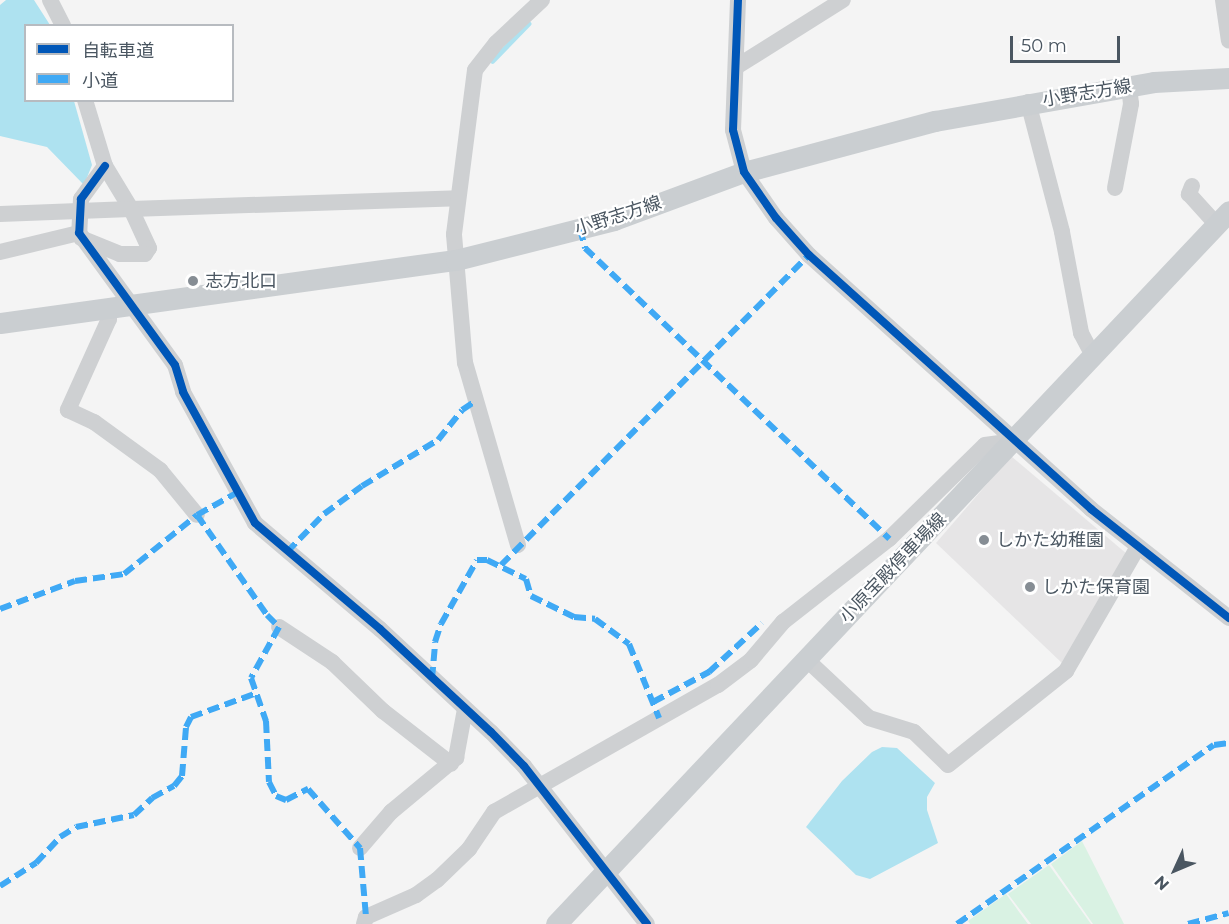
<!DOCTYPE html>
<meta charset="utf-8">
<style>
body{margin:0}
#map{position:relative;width:1229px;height:924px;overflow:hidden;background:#f4f4f4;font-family:Montserrat,"Noto Sans JP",sans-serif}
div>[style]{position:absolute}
.education>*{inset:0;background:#e6e5e6}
.green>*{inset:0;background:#d9f2e3}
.water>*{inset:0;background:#aee2f0}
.stream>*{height:4.5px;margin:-2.25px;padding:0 2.25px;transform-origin:2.25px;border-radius:2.25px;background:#aee2f0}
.minor>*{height:16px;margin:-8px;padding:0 8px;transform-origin:8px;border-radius:8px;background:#ced0d2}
.major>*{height:21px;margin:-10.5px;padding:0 10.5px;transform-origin:10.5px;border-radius:10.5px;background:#caced1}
.quiet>*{height:6px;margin-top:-3px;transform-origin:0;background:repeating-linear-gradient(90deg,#3fa9f5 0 12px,transparent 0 18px)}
.cycleway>*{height:8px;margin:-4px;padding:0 4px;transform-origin:4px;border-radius:4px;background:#0057b8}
.dots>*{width:16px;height:16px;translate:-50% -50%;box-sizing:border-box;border:3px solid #fff;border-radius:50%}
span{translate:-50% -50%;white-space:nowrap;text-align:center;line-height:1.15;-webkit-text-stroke:4.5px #fff;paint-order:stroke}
.street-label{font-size:18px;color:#4a5661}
.poi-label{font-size:18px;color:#4a5661}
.left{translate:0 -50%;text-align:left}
.legend{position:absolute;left:24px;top:24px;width:210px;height:78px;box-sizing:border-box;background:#fff;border:2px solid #b7bbc0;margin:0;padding:8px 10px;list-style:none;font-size:18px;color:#4a5661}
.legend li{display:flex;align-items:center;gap:12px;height:30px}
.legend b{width:30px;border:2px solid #b7bbc0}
.north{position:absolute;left:1145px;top:840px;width:60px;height:60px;-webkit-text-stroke:4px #fff;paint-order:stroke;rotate:226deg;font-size:16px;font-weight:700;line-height:24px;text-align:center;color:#4a5661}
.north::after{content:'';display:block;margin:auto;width:21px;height:27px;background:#4a5661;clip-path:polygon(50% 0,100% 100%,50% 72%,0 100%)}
.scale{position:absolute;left:1010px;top:36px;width:110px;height:27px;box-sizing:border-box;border:3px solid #4a5661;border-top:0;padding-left:8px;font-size:18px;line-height:21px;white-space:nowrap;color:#4a5661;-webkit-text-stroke:4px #fff;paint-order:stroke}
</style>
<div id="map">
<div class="education">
<i style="clip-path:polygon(1011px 456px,1127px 554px,1063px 664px,936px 543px)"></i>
</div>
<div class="green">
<i style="clip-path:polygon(1082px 841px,1124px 924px,1093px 924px,1051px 864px)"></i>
<i style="clip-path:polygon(1049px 865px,1091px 924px,1031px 924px,1008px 894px)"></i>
<i style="clip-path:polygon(1006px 894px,1028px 924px,970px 924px,968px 921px)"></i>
</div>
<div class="water">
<i style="clip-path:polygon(6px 0,34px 0,50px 25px,26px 26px,26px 100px,74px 101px,92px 165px,84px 185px,47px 147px,0 136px,0 5px)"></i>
<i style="clip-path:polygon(882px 747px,897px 748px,935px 783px,927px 797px,927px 810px,938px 843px,870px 879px,856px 875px,806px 827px,842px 781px,872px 752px)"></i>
</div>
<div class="stream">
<i style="left:492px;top:61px;width:52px;rotate:-45.8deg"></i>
</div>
<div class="minor">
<i style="left:50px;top:0;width:29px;rotate:63deg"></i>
<i style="left:738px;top:0;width:130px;rotate:92.2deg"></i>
<i style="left:733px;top:130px;width:43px;rotate:75.3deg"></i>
<i style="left:744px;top:172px;width:56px;rotate:55.2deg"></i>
<i style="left:776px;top:218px;width:50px;rotate:48.3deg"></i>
<i style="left:809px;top:255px;width:380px;rotate:42deg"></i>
<i style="left:1091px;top:509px;width:176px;rotate:38.3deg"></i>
<i style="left:1223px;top:0;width:41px;rotate:81.7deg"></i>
<i style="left:736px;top:67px;width:126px;rotate:-32.1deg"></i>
<i style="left:85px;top:100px;width:69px;rotate:73.1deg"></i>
<i style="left:105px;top:166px;width:50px;rotate:58.8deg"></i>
<i style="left:131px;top:209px;width:327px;rotate:-1.9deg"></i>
<i style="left:1028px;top:102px;width:134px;rotate:75.3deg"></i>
<i style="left:1062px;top:232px;width:103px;rotate:79.3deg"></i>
<i style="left:1081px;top:333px;width:26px;rotate:62deg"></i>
<i style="left:105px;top:166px;width:41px;rotate:126deg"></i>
<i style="left:81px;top:199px;width:34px;rotate:93deg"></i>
<i style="left:79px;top:233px;width:163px;rotate:54deg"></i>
<i style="left:175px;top:365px;width:28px;rotate:73deg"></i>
<i style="left:183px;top:392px;width:149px;rotate:61.2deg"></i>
<i style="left:255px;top:523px;width:164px;rotate:40.3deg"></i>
<i style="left:380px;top:629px;width:151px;rotate:42.9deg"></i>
<i style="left:491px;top:732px;width:47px;rotate:45.9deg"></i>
<i style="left:524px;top:766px;width:200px;rotate:52.1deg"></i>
<i style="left:1192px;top:186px;width:9px;rotate:111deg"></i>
<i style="left:1189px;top:194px;width:40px;rotate:48deg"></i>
<i style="left:1115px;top:188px;width:86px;rotate:-79.2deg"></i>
<i style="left:1131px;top:104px;width:18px;rotate:-96deg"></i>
<i style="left:0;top:214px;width:131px;rotate:-2.2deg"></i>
<i style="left:131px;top:209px;width:43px;rotate:65.2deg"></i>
<i style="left:149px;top:248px;width:7px;rotate:124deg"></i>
<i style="left:145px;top:254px;width:25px;rotate:180deg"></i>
<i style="left:120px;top:254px;width:42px;rotate:-157.7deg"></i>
<i style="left:0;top:252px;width:81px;rotate:-13.5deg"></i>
<i style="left:105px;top:309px;width:11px;rotate:68deg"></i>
<i style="left:109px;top:319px;width:100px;rotate:114.3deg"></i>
<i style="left:68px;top:410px;width:29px;rotate:25deg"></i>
<i style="left:94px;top:422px;width:82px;rotate:36deg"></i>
<i style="left:160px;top:470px;width:58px;rotate:50.6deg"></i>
<i style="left:518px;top:545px;width:190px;rotate:-106.2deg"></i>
<i style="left:465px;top:363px;width:129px;rotate:-94.9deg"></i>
<i style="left:454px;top:234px;width:165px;rotate:-82.7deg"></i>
<i style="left:475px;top:70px;width:34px;rotate:-52deg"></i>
<i style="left:496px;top:43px;width:63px;rotate:-43.1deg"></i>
<i style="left:279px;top:627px;width:64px;rotate:33.4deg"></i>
<i style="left:332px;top:662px;width:71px;rotate:43.9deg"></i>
<i style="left:383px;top:711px;width:86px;rotate:37.9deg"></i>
<i style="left:806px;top:659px;width:86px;rotate:43.1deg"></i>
<i style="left:869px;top:718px;width:47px;rotate:17.3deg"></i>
<i style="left:914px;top:732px;width:47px;rotate:44.1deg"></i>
<i style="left:948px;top:765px;width:151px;rotate:-38.5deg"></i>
<i style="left:1066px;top:671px;width:143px;rotate:-59.9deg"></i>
<i style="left:360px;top:848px;width:48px;rotate:-49.3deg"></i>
<i style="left:391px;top:812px;width:85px;rotate:-39.7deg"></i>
<i style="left:456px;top:758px;width:50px;rotate:-79.6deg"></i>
<i style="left:364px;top:924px;width:7px;rotate:-74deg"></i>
<i style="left:366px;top:917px;width:55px;rotate:-23.7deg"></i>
<i style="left:416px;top:895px;width:26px;rotate:-36deg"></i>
<i style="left:437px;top:880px;width:45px;rotate:-44.1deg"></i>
<i style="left:469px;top:849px;width:45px;rotate:-56deg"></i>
<i style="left:494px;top:812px;width:257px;rotate:-29.6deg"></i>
<i style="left:718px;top:685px;width:41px;rotate:-37.1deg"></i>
<i style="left:751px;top:660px;width:50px;rotate:-49.9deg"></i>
<i style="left:783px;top:622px;width:135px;rotate:-38.1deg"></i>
<i style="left:889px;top:539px;width:134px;rotate:-44.4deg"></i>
<i style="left:985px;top:445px;width:28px;rotate:-8deg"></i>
</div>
<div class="major">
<i style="left:0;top:323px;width:460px;rotate:-7.9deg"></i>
<i style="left:456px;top:260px;width:163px;rotate:-14.2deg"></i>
<i style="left:614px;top:220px;width:139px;rotate:-20.3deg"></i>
<i style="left:744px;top:172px;width:198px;rotate:-15deg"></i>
<i style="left:935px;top:121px;width:222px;rotate:-10.1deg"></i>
<i style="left:1154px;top:82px;width:75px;rotate:-3.1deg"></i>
<i style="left:556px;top:924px;width:980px;rotate:-46.65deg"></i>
</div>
<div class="quiet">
<i style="left:580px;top:229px;width:20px;rotate:75deg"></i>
<i style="left:585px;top:248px;width:421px;rotate:43.7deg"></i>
<i style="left:197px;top:515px;width:122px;rotate:55deg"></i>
<i style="left:267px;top:615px;width:17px;rotate:45deg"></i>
<i style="left:279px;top:627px;width:58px;rotate:118.8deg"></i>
<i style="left:251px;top:678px;width:46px;rotate:70.8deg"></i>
<i style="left:266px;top:721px;width:61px;rotate:87.2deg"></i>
<i style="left:269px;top:782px;width:16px;rotate:63deg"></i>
<i style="left:276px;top:796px;width:11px;rotate:22deg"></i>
<i style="left:286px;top:800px;width:25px;rotate:-27deg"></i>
<i style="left:308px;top:789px;width:79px;rotate:48.6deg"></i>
<i style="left:360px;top:848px;width:69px;rotate:85deg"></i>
<i style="left:287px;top:552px;width:53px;rotate:-45.8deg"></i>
<i style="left:324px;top:514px;width:47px;rotate:-36.4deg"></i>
<i style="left:362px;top:486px;width:89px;rotate:-31.2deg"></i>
<i style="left:438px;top:440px;width:38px;rotate:-51deg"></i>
<i style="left:462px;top:410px;width:14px;rotate:-34deg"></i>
<i style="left:501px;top:565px;width:437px;rotate:-45.2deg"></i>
<i style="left:0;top:609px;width:80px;rotate:-20.5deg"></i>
<i style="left:75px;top:581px;width:49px;rotate:-8.1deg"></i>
<i style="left:124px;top:574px;width:94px;rotate:-38.9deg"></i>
<i style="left:197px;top:515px;width:47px;rotate:-29.3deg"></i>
<i style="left:432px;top:679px;width:37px;rotate:-85deg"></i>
<i style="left:435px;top:642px;width:19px;rotate:-72deg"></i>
<i style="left:441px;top:624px;width:73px;rotate:-60.6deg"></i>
<i style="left:477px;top:560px;width:10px"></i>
<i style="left:487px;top:560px;width:43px;rotate:26deg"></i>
<i style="left:526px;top:579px;width:18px;rotate:74deg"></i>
<i style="left:531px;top:596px;width:48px;rotate:26deg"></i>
<i style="left:574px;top:617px;width:21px;rotate:5deg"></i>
<i style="left:595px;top:619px;width:42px;rotate:36.3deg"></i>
<i style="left:629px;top:644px;width:80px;rotate:67.9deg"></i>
<i style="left:653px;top:702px;width:64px;rotate:-28.2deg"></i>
<i style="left:709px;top:672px;width:72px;rotate:-42.8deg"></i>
<i style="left:0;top:886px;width:43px;rotate:-32.6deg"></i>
<i style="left:36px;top:863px;width:35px;rotate:-47deg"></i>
<i style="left:60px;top:837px;width:19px;rotate:-32deg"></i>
<i style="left:76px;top:827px;width:59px;rotate:-11.7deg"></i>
<i style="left:134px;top:815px;width:25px;rotate:-43deg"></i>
<i style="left:152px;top:798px;width:25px;rotate:-29deg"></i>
<i style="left:174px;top:786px;width:13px;rotate:-51deg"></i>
<i style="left:182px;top:776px;width:49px;rotate:-85.3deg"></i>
<i style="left:186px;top:727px;width:11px;rotate:-63deg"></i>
<i style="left:191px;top:717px;width:70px;rotate:-20deg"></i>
<i style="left:957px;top:924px;width:313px;rotate:-34.9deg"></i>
<i style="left:1214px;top:745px;width:15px;rotate:-8deg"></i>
<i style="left:1188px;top:924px;width:42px;rotate:-15deg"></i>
</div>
<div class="cycleway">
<i style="left:738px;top:0;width:130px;rotate:92.2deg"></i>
<i style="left:733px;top:130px;width:43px;rotate:75.3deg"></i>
<i style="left:744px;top:172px;width:56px;rotate:55.2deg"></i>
<i style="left:776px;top:218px;width:50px;rotate:48.3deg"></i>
<i style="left:809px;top:255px;width:380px;rotate:42deg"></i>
<i style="left:1091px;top:509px;width:176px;rotate:38.3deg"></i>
<i style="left:105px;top:166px;width:41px;rotate:126deg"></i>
<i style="left:81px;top:199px;width:34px;rotate:93deg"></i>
<i style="left:79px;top:233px;width:163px;rotate:54deg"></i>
<i style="left:175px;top:365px;width:28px;rotate:73deg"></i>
<i style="left:183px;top:392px;width:149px;rotate:61.2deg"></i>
<i style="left:255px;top:523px;width:164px;rotate:40.3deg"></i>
<i style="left:380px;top:629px;width:151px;rotate:42.9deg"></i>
<i style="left:491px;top:732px;width:47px;rotate:45.9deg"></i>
<i style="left:524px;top:766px;width:200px;rotate:52.1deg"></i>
</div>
<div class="dots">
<i style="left:193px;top:281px;background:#868d94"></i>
<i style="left:984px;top:540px;background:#868d94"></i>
<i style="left:1030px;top:587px;background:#868d94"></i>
</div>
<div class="street-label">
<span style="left:1087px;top:93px;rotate:-9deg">小野志方線</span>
<span style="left:618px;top:216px;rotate:-18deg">小野志方線</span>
<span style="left:893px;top:568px;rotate:-46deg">小原宝殿停車場線</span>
</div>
<div class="poi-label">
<span class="left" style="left:205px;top:281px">志方北口</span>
<span class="left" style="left:996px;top:540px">しかた幼稚園</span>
<span class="left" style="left:1042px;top:587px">しかた保育園</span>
</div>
<ul class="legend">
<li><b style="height:8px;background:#0057b8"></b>自転車道</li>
<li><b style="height:8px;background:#3fa9f5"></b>小道</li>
</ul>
<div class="north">N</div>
<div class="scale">50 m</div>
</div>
